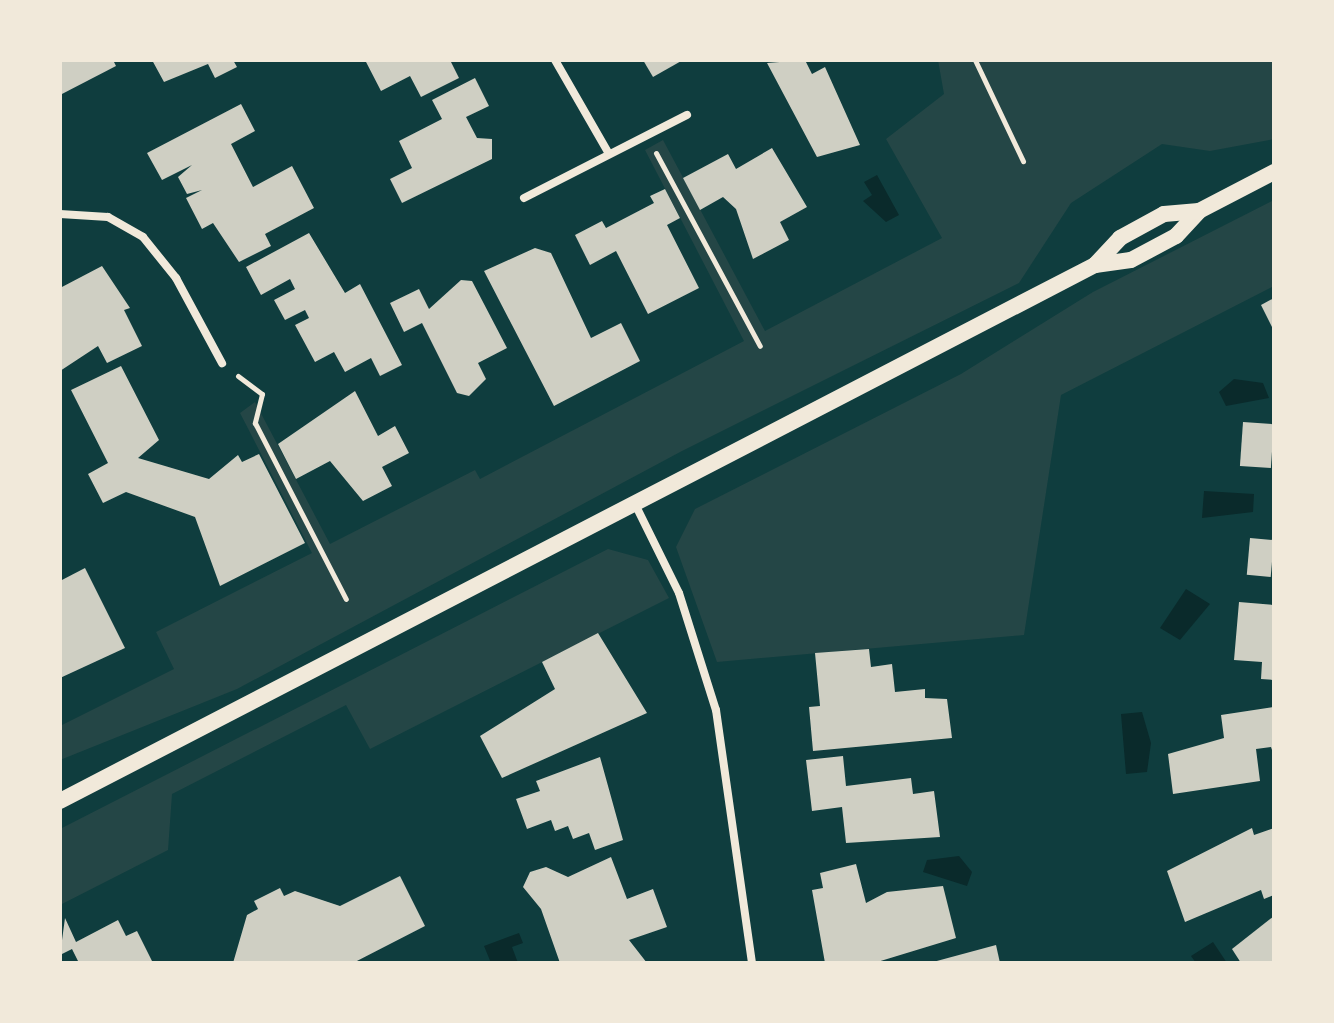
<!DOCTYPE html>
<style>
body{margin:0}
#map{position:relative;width:1334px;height:1023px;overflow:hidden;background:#0f3d3e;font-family:"IBM Plex Sans",sans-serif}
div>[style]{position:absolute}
.green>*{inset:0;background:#244646}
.water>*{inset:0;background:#0a2a2b}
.building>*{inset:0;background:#cfcfc3;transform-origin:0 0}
.path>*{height:5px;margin:-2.5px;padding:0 2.5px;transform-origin:2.5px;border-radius:2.5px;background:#f1e9da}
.minor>*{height:8px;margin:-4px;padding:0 4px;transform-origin:4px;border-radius:4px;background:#f1e9da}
.secondary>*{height:16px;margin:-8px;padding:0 8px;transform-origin:8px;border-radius:8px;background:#f1e9da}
span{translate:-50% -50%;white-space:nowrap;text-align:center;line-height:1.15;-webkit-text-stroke:6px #f1e9da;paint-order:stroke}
.frame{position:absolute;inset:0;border:62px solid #f1e9da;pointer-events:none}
</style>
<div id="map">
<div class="green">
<i style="clip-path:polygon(938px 60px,1274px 60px,1274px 139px,1210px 151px,1162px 144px,1071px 203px,1019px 283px,682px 451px,237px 689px,60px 760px,60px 726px,174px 669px,156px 632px,312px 553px,240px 413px,255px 402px,330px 544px,475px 470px,480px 479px,744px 341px,645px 150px,663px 140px,765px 331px,942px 238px,886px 139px,944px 94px)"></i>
<i style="clip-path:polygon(1274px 200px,1274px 286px,1061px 395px,1024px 635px,717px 662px,676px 547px,695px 509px,961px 374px,1093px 292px)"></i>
<i style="clip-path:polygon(608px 549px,648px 560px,669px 598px,370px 749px,346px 705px,172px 794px,168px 850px,60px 905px,60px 829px)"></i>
</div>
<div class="water">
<i style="clip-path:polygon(877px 175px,899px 215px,886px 222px,863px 201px,872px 195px,864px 182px)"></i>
<i style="clip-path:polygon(1234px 379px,1263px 383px,1269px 398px,1226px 406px,1219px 392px)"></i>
<i style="clip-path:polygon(1204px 491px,1254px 494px,1253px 512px,1202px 518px)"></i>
<i style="clip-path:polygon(1186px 589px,1210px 604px,1180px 640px,1160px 628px)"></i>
<i style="clip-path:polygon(1142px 712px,1151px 743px,1147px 772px,1126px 774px,1121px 714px)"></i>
<i style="clip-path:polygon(959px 856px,972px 872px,967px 886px,923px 872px,927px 860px)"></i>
<i style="clip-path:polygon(519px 933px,523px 943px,512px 947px,518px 963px,491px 963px,484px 946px)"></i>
<i style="clip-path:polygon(1213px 942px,1227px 963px,1196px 963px,1191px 956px)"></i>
</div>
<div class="building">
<i style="clip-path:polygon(60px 60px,113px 60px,116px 66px,60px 95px)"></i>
<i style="clip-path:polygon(152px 60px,233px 60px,237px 67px,215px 78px,208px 64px,164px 82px)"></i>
<i style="clip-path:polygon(365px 60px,450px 60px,459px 78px,421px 97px,410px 76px,381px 91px)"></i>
<i style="clip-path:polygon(643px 60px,683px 60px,653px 77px)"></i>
<i style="clip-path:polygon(805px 60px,812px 74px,825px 67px,860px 145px,817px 157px,767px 63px)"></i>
<i style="clip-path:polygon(475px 78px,489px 106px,466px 117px,477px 138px,492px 139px,492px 159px,402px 203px,390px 179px,412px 168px,399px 141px,442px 119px,432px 100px)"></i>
<i style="clip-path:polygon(241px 104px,255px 131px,231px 144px,253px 187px,292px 166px,314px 208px,265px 234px,271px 246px,239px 262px,213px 223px,202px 229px,186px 198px,202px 190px,187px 194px,178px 177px,192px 165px,162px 180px,147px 153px)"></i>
<i style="clip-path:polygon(772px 148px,807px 207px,780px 222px,789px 240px,753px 259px,736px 209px,723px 197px,700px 210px,683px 178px,728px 154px,736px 169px)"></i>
<i style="clip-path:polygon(665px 189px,680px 218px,667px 225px,699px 288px,648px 314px,616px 251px,590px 265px,575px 235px,602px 221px,606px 228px,654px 203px,650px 196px)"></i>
<i style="clip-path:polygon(309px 233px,345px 293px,360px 284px,402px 365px,380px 376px,371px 358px,345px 372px,334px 352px,315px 362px,295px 325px,309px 318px,305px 310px,285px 320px,274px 300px,295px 289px,290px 279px,261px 295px,246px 267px)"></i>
<i style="clip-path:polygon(535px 248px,551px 253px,591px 338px,621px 323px,640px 361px,554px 406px,484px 271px)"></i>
<i style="clip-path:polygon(102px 266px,130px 308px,124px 310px,142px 346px,107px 363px,98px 346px,60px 371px,60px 288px)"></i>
<i style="clip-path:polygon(461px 280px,472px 281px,507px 348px,478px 363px,486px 379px,469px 396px,457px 393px,422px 323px,404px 332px,390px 303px,419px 289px,429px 309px)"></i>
<i style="clip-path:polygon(1274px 298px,1274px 331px,1261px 305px)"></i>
<i style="clip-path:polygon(121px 366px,159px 440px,138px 458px,209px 479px,238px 455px,242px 462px,259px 454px,305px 543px,220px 586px,195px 517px,126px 492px,103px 503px,88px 474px,108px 463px,71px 390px)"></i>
<i style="clip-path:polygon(355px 391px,378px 436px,395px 426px,409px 453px,382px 467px,392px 486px,363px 501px,330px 461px,296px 479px,278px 444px)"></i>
<i style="left:1243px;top:422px;width:31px;height:44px;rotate:4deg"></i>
<i style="left:1250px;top:538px;width:24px;height:37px;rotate:5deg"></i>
<i style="clip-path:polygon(85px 568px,125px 648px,60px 678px,60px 581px)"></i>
<i style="clip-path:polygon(1239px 602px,1274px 605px,1274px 680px,1261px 679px,1262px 662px,1234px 660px)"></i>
<i style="clip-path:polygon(598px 633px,647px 713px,502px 778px,480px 736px,555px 689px,542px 662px)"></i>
<i style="clip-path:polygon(869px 649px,871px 667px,892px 664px,895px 692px,925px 689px,925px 698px,947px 699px,952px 738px,813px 751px,809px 707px,820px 706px,815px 653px)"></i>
<i style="clip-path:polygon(1274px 707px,1274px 756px,1271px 747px,1256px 749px,1260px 781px,1173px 794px,1168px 754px,1224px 738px,1221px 715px)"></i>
<i style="clip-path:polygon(843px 756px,846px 786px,911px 778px,913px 794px,934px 791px,940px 837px,846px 843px,842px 807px,812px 811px,806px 760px)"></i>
<i style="clip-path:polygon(600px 757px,623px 840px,595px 850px,589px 833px,573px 839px,568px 826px,555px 831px,551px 820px,527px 829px,516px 799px,540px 791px,536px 781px)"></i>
<i style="clip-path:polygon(1252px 828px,1254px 835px,1274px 828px,1274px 895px,1264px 899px,1261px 890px,1185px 922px,1167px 871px)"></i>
<i style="clip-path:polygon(611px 857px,627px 899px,653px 889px,667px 927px,629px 940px,647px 963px,560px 963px,541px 909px,523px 887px,530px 872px,546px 867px,568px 877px)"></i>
<i style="clip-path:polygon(856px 864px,866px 903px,887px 892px,943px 886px,956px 938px,874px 963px,825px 963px,812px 890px,823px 888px,820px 873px)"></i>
<i style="clip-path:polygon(400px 876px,425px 926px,353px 963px,233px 963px,247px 915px,258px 909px,254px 901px,280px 888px,284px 896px,295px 891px,340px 906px)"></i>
<i style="clip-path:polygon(1274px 916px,1274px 963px,1241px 963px,1232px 949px)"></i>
<i style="clip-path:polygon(65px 918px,76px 942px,118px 920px,126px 936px,137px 931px,153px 963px,79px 963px,72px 949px,60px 955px)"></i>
<i style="clip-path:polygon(996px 945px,1000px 963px,933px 963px,933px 962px)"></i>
</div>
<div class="path">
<i style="left:975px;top:60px;width:112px;rotate:64.6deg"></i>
<i style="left:656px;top:153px;width:219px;rotate:61.7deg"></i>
<i style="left:238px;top:376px;width:30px;rotate:37deg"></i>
<i style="left:262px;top:394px;width:30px;rotate:104deg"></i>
<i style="left:255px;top:423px;width:198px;rotate:62.7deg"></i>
</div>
<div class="minor">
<i style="left:555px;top:60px;width:108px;rotate:60.1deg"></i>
<i style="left:524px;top:198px;width:183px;rotate:-27deg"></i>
<i style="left:60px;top:214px;width:48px;rotate:3.6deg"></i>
<i style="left:108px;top:217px;width:40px;rotate:29.7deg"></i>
<i style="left:143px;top:237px;width:53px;rotate:51.2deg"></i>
<i style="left:176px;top:278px;width:97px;rotate:61.6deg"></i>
<i style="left:635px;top:504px;width:99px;rotate:63.7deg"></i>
<i style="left:679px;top:593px;width:123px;rotate:72.5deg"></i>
<i style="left:716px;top:710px;width:256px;rotate:81.9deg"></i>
</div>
<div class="secondary">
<i style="left:1095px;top:265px;width:36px;rotate:-8deg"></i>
<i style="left:1131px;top:260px;width:51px;rotate:-28.1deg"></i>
<i style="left:1176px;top:236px;width:34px;rotate:-47deg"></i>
<i style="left:1199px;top:211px;width:85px;rotate:-27.5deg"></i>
<i style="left:60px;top:801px;width:1166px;rotate:-27.38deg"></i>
<i style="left:1095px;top:265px;width:37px;rotate:-47deg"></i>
<i style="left:1120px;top:238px;width:50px;rotate:-28.6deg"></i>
<i style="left:1164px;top:214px;width:35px;rotate:-5deg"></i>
</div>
<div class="frame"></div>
</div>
